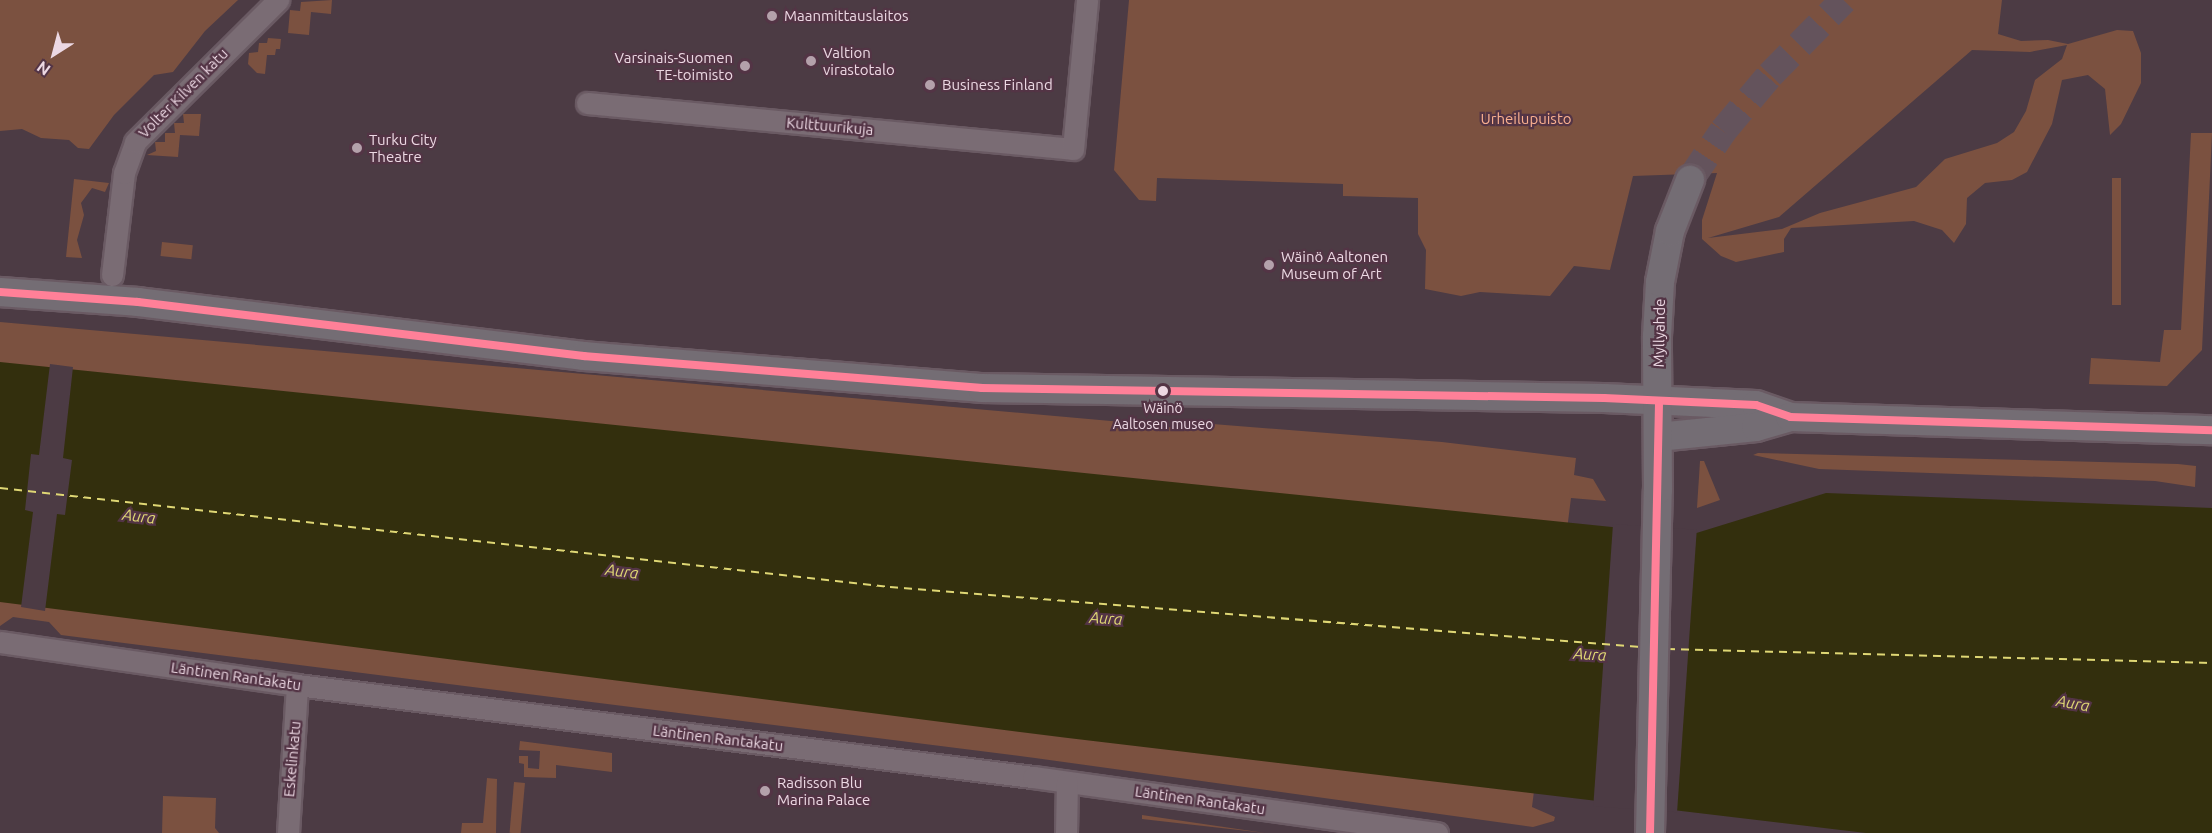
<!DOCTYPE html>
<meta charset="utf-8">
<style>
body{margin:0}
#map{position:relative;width:2212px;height:833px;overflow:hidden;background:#4c3b44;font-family:Ubuntu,sans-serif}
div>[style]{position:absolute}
.green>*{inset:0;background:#7b5140;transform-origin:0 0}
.water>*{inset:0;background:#332f0d}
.pier>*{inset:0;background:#4c3b44;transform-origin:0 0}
.ferry>*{height:1.5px;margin-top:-0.75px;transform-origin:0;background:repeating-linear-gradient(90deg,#dfd774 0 8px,transparent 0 14px)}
.secondary-tunnel>*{height:28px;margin-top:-14px;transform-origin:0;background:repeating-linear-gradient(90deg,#64535c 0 28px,transparent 0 42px)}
.roads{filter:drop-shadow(2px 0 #6a5a63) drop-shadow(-2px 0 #6a5a63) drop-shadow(0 2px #6a5a63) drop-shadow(0 -2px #6a5a63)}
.street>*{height:21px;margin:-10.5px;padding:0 10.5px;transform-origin:10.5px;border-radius:10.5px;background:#7a6c74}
.secondary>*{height:28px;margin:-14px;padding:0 14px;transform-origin:14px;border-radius:14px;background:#746d74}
.bus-1>*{height:8px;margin:-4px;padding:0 4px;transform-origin:4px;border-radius:4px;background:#ff8098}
.dots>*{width:16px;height:16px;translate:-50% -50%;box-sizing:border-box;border:3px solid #533445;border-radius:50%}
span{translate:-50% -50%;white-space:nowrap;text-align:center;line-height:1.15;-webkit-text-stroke:4.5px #533445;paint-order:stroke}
.bus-label{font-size:14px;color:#ecd8e3}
.poi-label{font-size:15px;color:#ecd8e3}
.left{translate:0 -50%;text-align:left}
.right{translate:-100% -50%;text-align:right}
.street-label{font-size:15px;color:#ecd8e3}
.park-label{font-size:15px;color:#fab090}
.water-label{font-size:16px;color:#dfd774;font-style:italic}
.north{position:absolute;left:24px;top:24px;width:60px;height:60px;-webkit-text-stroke:4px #533445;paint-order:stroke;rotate:216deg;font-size:16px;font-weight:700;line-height:24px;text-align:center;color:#ecd8e3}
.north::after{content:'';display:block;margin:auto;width:21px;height:27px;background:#ecd8e3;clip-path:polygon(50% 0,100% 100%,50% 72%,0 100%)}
</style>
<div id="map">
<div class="green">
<i style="clip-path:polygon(0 0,238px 0,205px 31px,173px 72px,154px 75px,114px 115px,89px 149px,78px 148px,69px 140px,41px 138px,22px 129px,0 131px)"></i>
<i style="clip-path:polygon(332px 0,331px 14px,311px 12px,309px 35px,288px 33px,290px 10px,300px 11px,301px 2px)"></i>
<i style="clip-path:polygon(evenodd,1129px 0,2002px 0,1998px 34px,2021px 41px,2048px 40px,2068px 44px,2117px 30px,2133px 31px,2141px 53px,2141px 83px,2121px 124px,2110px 135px,2105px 89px,2088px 75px,2062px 80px,2052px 124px,2027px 172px,2012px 180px,1985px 183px,1967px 198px,1966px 224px,1954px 243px,1942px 230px,1914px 221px,1791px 228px,1784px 239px,1784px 252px,1736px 262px,1721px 256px,1702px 239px,1702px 220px,1717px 173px,1633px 176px,1610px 270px,1574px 266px,1550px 296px,1480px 292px,1461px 296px,1425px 289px,1426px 250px,1418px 234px,1418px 198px,1343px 196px,1343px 184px,1157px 178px,1156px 201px,1139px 200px,1114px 170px,1129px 0,2067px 45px,2062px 59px,2035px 80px,2026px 111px,2014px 132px,1997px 143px,1945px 159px,1916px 187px,1820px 213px,1782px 229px,1708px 238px,1779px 217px,1972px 50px,2030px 52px,2067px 45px)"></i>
<i style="clip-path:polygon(268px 38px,281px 39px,280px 49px,276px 49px,275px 55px,267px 55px,265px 74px,257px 73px,248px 64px,249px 53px,258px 52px,259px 43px,267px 43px)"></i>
<i style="clip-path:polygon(183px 114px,201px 114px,199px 136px,180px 135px,178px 157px,147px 155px,156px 151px,155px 142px,165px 142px,165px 133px,175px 133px,174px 123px,184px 123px)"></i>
<i style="clip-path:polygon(2191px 133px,2212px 133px,2202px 350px,2167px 386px,2089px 384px,2091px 358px,2160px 362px,2164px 330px,2181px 330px)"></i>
<i style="left:2112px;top:178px;width:9px;height:127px"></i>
<i style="clip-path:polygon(74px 179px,109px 183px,105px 192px,92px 188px,81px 203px,84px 215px,77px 240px,82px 258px,66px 257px)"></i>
<i style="left:162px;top:242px;width:31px;height:14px;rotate:6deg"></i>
<i style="clip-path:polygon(0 322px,1122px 422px,1163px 429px,1174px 426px,1175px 421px,1442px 442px,1576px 458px,1574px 475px,1593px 479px,1606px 501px,1571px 498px,1532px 807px,1555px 817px,1554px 821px,1533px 827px,1035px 758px,61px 635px,49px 622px,20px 618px,13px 617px,0 626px)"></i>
<i style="clip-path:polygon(1758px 453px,2178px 464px,2196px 466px,2195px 487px,2155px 481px,1819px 469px,1753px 455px)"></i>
<i style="clip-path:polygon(1700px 461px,1704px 461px,1720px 500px,1697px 508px)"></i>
<i style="clip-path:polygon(520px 741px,612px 753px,612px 772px,556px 765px,556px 778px,524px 777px,524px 764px,519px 763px,519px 756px,528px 756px,528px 768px,539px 769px,540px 751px,519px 750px)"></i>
<i style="clip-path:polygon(487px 778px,497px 779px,496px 833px,461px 833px,462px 823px,483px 823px)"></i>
<i style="left:514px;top:782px;width:11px;height:51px;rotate:5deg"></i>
<i style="clip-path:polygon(163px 796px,216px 798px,215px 828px,219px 833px,162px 833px)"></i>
<i style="clip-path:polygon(1142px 815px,1265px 833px,1142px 819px)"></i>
</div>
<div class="water">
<i style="clip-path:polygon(0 362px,1690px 535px,1826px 493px,2212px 508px,2212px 833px,1866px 833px,1068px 738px,0 602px)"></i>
</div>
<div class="pier">
<i style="clip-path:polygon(50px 364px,73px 367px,63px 458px,72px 460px,65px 515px,57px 514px,45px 611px,21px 607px,33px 512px,25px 510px,31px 454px,39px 455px)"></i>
<i style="left:1613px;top:524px;width:84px;height:283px;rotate:4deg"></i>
</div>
<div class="ferry">
<i style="left:0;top:488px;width:895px;rotate:6.35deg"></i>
<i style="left:890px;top:587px;width:753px;rotate:4.57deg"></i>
<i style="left:1667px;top:649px;width:545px;rotate:1.47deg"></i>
</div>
<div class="secondary-tunnel">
<i style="left:1690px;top:180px;width:59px;rotate:-56deg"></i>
<i style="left:1723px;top:131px;width:73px;rotate:-50deg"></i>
<i style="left:1770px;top:75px;width:105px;rotate:-45.4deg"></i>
</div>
<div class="roads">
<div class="street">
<i style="left:587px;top:103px;width:488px;rotate:5.4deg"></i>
<i style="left:1073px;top:149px;width:150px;rotate:-84.6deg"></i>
<i style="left:112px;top:275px;width:103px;rotate:-83.3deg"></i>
<i style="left:124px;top:173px;width:33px;rotate:-70deg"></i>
<i style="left:135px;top:142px;width:202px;rotate:-44.8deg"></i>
<i style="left:0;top:642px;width:300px;rotate:8.2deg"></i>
<i style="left:297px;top:685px;width:742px;rotate:7.13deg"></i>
<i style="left:1033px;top:777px;width:408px;rotate:7.9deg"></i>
<i style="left:288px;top:833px;width:148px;rotate:-86.5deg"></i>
<i style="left:1066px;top:833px;width:51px;rotate:-88.9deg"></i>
</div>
<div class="secondary">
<i style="left:0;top:292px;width:138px;rotate:4.1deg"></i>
<i style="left:138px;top:302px;width:449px;rotate:6.9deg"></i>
<i style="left:584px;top:356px;width:399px;rotate:4.6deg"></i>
<i style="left:982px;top:388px;width:622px;rotate:0.92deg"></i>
<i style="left:1604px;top:398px;width:152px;rotate:2.6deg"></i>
<i style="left:1756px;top:405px;width:36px;rotate:19deg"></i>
<i style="left:1658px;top:437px;width:99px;rotate:-5.8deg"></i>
<i style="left:1756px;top:427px;width:35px;rotate:-16deg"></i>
<i style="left:1790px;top:417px;width:422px;rotate:1.8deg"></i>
<i style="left:1650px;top:833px;width:343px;rotate:-88.7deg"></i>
<i style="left:1658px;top:490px;width:154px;rotate:-90.4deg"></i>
<i style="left:1657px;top:336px;width:54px;rotate:-86.8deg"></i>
<i style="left:1660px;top:282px;width:52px;rotate:-78.9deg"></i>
<i style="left:1670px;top:231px;width:55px;rotate:-68.6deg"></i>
</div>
</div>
<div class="bus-1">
<i style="left:0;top:292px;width:138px;rotate:4.1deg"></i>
<i style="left:138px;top:302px;width:449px;rotate:6.9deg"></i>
<i style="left:584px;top:356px;width:399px;rotate:4.6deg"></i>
<i style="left:982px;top:388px;width:622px;rotate:0.92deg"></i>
<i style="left:1604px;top:398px;width:152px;rotate:2.6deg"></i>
<i style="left:1756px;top:405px;width:36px;rotate:19deg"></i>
<i style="left:1790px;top:417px;width:422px;rotate:1.8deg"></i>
<i style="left:1650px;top:833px;width:431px;rotate:-88.8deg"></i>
</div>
<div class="dots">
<i style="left:772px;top:16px;background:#b4a1ab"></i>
<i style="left:811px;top:61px;background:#b4a1ab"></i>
<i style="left:745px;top:66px;background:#b4a1ab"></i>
<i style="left:930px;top:85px;background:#b4a1ab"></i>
<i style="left:357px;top:148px;background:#b4a1ab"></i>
<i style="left:1269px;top:265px;background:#b4a1ab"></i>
<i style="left:1163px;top:391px;background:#ecd8e3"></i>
<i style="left:765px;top:791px;background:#b4a1ab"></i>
</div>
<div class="bus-label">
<span style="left:1163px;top:416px">Wäinö<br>Aaltosen museo</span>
</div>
<div class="poi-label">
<span class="left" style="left:784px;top:16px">Maanmittauslaitos</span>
<span class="left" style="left:823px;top:61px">Valtion<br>virastotalo</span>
<span class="right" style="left:733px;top:66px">Varsinais-Suomen<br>TE-toimisto</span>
<span class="left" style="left:942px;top:85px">Business Finland</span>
<span class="left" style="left:369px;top:148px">Turku City<br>Theatre</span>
<span class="left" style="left:1281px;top:265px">Wäinö Aaltonen<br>Museum of Art</span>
<span class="left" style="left:777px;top:791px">Radisson Blu<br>Marina Palace</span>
</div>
<div class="street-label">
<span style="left:183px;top:93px;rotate:-45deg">Volter Kilven katu</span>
<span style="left:830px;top:126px;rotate:5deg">Kulttuurikuja</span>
<span style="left:1659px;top:333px;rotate:-89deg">Myllyahde</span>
<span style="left:236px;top:676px;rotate:8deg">Läntinen Rantakatu</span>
<span style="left:718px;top:738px;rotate:7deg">Läntinen Rantakatu</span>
<span style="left:292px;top:759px;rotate:-85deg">Eskelinkatu</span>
<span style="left:1200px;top:800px;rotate:8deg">Läntinen Rantakatu</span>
</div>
<div class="park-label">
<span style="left:1526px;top:119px">Urheilupuisto</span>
</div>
<div class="water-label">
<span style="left:139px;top:516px;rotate:7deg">Aura</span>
<span style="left:622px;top:571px;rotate:7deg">Aura</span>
<span style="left:1106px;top:618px;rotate:4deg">Aura</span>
<span style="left:1590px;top:654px;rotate:4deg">Aura</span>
<span style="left:2073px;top:703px;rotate:10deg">Aura</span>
</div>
<div class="north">N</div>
</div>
